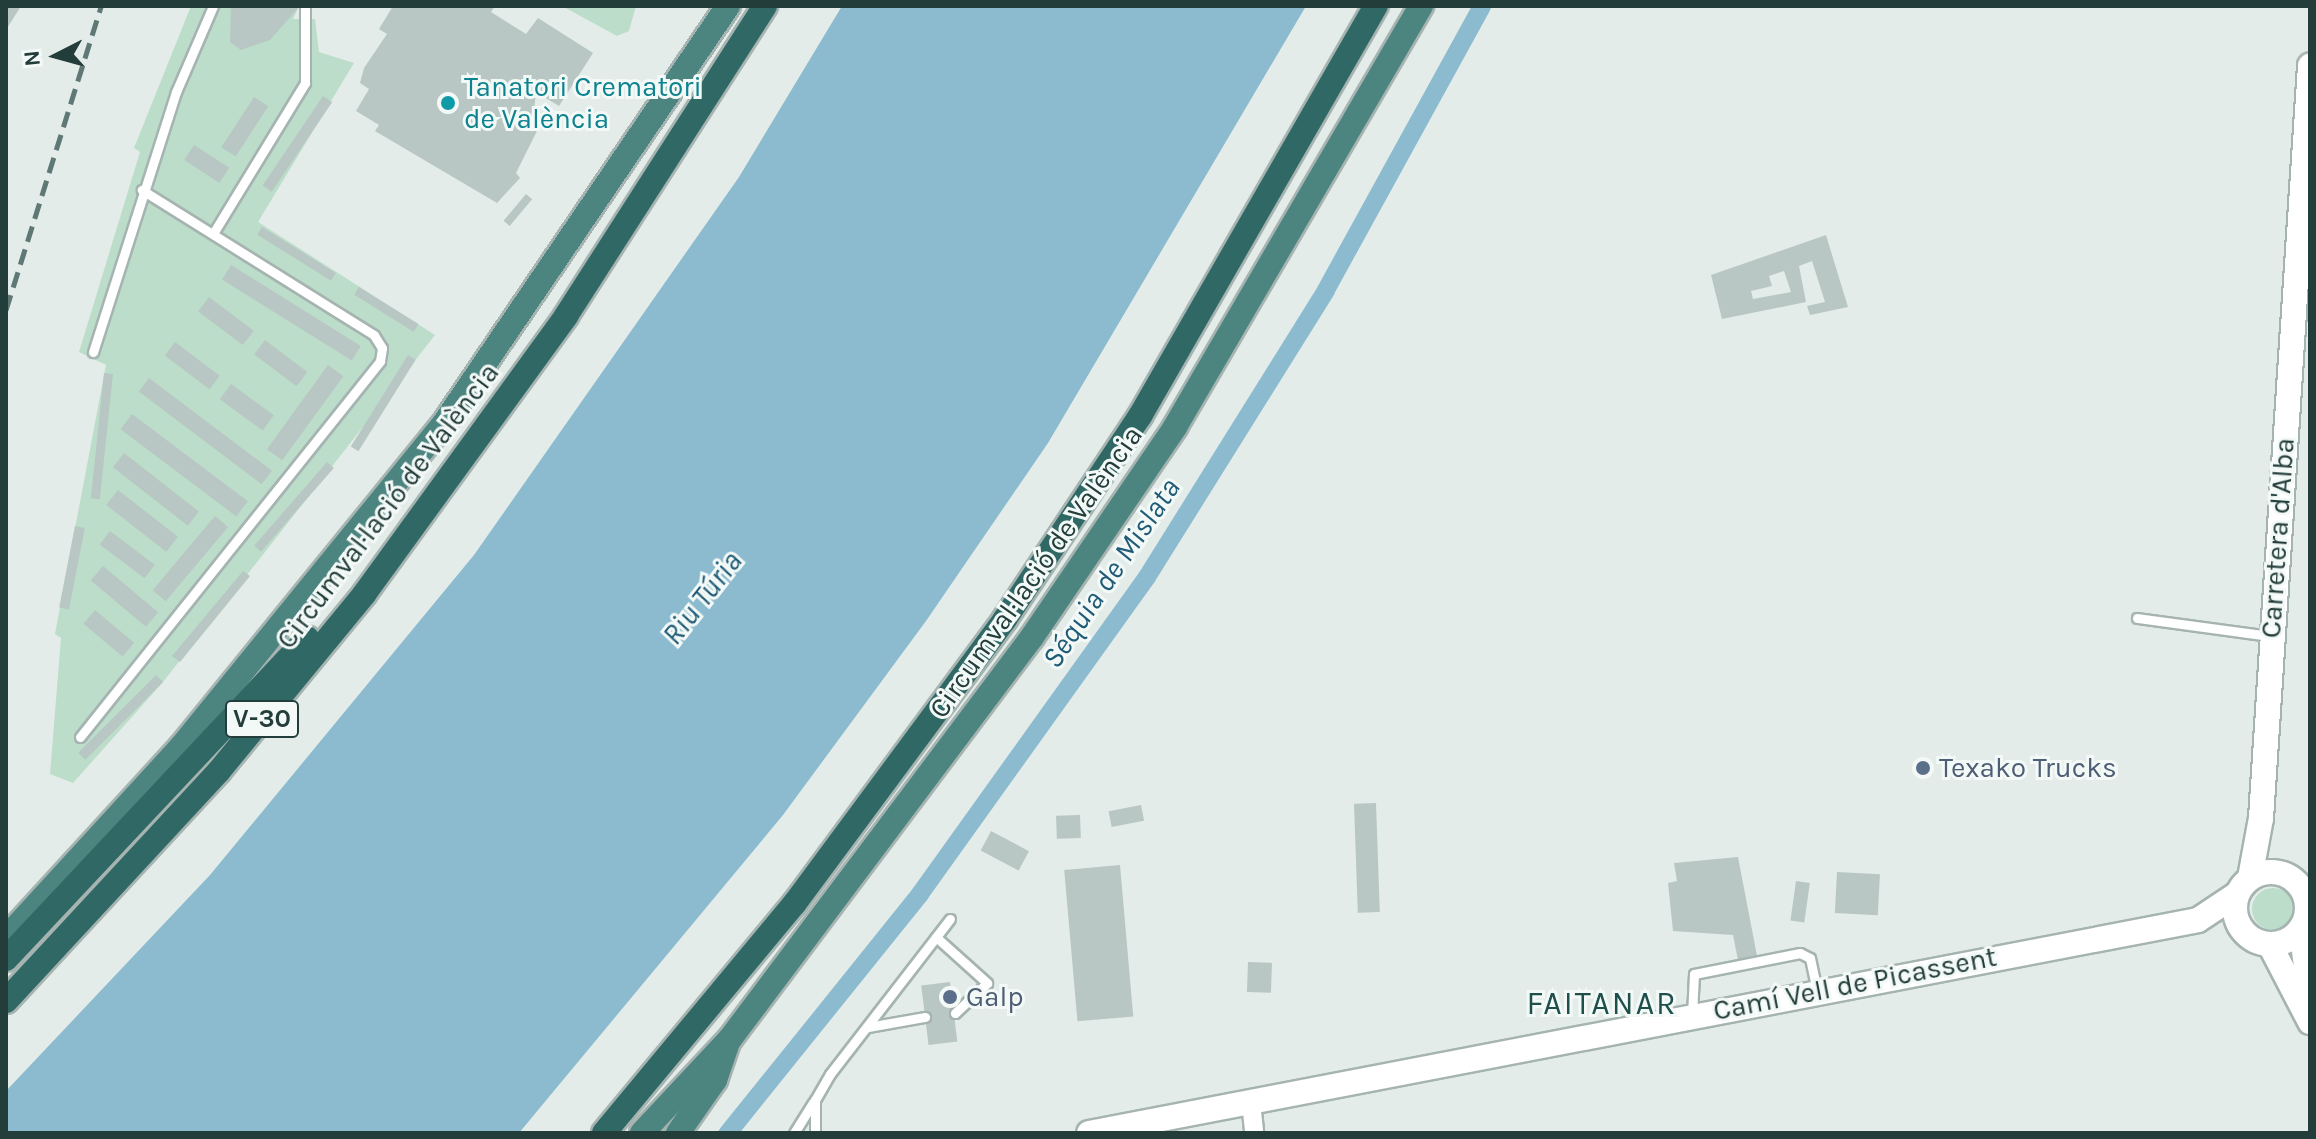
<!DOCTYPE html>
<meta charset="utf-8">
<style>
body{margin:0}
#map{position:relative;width:2316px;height:1139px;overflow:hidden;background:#e3ece9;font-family:Karla,sans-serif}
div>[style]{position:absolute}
.green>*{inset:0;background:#bcddca}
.round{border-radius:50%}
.water>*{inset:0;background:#8cbbcf}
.stream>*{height:5px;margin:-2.5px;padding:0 2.5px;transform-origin:2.5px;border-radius:2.5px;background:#8cbbcf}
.canal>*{height:18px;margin:-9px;padding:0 9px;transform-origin:9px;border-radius:9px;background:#8cbbcf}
.building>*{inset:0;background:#b8c7c3;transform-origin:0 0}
.roads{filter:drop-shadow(2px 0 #a6b4b1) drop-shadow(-2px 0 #a6b4b1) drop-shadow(0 2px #a6b4b1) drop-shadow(0 -2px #a6b4b1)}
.service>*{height:9px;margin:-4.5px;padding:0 4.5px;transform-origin:4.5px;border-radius:4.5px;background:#fff}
.minor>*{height:18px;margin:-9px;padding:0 9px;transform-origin:9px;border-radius:9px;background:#fff}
.tertiary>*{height:24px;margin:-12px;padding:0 12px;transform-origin:12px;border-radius:12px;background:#fff}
.tertiary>.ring{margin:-12px;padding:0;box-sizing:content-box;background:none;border:24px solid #fff;border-radius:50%}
.trunk>*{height:24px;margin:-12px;padding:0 12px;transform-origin:12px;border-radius:12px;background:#4c8480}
.motorway>*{height:24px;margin:-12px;padding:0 12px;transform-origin:12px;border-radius:12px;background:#306865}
.rail>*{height:5px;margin-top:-2.5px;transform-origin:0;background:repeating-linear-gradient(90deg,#5d7875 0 16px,transparent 0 24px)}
.dots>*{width:22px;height:22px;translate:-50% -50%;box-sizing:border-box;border:4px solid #f3f9f7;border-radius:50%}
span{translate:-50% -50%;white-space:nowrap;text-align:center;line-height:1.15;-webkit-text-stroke:6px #f3f9f7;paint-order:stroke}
.shield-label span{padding:2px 6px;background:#f3f9f7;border:2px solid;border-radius:6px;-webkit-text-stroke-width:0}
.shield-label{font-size:26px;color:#233d3a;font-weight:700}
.culture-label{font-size:28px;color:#0d838f}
.left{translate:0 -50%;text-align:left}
.street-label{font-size:28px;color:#233d3a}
.service-label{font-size:28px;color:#4e5e75}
.water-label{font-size:30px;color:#1f5b77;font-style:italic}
.quarter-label{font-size:32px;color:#1f4f4a;letter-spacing:2px}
.frame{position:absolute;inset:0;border:8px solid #233d3a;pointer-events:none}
.north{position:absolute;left:16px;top:16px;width:80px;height:80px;-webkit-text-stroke:6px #f3f9f7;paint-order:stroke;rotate:264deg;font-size:22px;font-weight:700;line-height:32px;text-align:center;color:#233d3a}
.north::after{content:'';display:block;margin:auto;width:28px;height:36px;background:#233d3a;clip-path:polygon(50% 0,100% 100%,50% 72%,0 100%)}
</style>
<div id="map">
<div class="green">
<i style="clip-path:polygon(191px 6px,299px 6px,293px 19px,315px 19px,319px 52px,354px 63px,258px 222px,435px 335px,163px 682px,73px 783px,50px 774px,61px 638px,55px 634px,106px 365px,79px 352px,140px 152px,134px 148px)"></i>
<i style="clip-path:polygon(562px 6px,636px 6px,629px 31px,617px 36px)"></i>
<i class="round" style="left:2252px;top:888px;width:42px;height:42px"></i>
</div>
<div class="water">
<i style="clip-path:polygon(842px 6px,1306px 6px,1048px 443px,926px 621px,783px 815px,519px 1133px,6px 1133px,6px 1091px,210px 875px,474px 555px,739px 177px)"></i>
</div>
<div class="stream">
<i style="left:719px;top:1133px;width:314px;rotate:-50.9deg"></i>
<i style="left:917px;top:889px;width:388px;rotate:-54.5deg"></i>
<i style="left:1142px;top:573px;width:337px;rotate:-58deg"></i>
<i style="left:1321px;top:287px;width:320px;rotate:-61.3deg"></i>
</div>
<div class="canal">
<i style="left:728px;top:1133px;width:307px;rotate:-51.2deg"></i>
<i style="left:920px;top:894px;width:390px;rotate:-54.4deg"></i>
<i style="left:1147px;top:577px;width:338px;rotate:-58deg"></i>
<i style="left:1326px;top:290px;width:324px;rotate:-61.2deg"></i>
</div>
<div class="building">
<i style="clip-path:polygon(9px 6px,21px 6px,6px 30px,6px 11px)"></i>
<i style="clip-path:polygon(231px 6px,300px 6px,270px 40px,241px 50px,230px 42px)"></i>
<i style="clip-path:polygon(393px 6px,495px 6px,491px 12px,526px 34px,538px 18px,593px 53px,559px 106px,536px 92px,533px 120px,540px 125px,516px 173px,520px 178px,497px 203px,375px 131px,379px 125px,356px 111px,369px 89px,360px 83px,364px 68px,387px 34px,379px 29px)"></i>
<i style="left:323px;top:96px;width:11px;height:108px;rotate:34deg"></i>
<i style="left:254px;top:97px;width:17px;height:60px;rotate:33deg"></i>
<i style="left:194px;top:145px;width:42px;height:18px;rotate:33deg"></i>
<i style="left:526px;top:194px;width:8px;height:35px;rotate:40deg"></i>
<i style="left:262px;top:227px;width:87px;height:9px;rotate:32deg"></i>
<i style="clip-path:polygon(evenodd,1826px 235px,1848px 307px,1810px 315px,1807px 306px,1825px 302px,1812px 261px,1799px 266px,1806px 302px,1722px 319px,1711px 275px,1826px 235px,1784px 271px,1791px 292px,1753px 299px,1751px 291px,1772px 286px,1769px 276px,1784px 271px)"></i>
<i style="left:231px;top:265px;width:153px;height:17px;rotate:32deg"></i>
<i style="left:359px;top:287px;width:70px;height:9px;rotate:32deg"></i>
<i style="left:209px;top:297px;width:56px;height:18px;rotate:37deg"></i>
<i style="left:265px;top:340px;width:53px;height:18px;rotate:37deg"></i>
<i style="left:175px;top:342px;width:56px;height:17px;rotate:37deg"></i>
<i style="left:408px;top:355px;width:9px;height:108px;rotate:32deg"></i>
<i style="left:328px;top:365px;width:19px;height:104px;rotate:36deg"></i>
<i style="left:104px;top:373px;width:9px;height:126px;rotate:6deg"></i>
<i style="left:149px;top:378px;width:154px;height:17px;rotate:37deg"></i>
<i style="left:231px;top:384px;width:53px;height:19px;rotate:36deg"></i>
<i style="left:132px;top:414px;width:145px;height:19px;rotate:37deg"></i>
<i style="left:124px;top:453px;width:95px;height:18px;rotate:38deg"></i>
<i style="left:327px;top:462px;width:9px;height:111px;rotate:41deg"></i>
<i style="left:118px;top:490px;width:76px;height:19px;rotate:38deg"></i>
<i style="left:215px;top:516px;width:17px;height:97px;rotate:40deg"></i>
<i style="left:75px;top:526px;width:10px;height:83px;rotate:11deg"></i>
<i style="left:110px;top:531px;width:56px;height:17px;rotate:37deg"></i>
<i style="left:103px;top:566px;width:72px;height:19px;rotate:40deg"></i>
<i style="clip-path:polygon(243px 571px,250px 576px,180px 662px,172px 656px)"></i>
<i style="left:95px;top:610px;width:51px;height:18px;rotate:40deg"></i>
<i style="left:156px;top:675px;width:10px;height:110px;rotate:45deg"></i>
<i style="left:1376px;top:803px;width:109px;height:22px;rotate:88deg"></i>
<i style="left:1141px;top:805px;width:16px;height:33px;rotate:79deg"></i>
<i style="left:1080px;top:815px;width:23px;height:24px;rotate:88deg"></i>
<i style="left:991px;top:831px;width:43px;height:22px;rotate:28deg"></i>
<i style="clip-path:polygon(1738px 857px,1757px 956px,1738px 960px,1733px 935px,1673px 931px,1668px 883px,1677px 881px,1674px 863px)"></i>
<i style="left:1120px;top:865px;width:152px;height:56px;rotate:85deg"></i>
<i style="left:1837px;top:872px;width:43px;height:41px;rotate:3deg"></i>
<i style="left:1796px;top:881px;width:14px;height:40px;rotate:8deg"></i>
<i style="left:1248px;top:962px;width:24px;height:30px;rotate:2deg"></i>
<i style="left:950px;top:982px;width:60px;height:29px;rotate:83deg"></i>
</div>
<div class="roads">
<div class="service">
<i style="left:214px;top:232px;width:175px;rotate:-58.6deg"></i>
<i style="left:305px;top:83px;width:77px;rotate:-90deg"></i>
<i style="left:93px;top:352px;width:273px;rotate:-72.3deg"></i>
<i style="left:176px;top:92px;width:94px;rotate:-66.7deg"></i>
<i style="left:2137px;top:618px;width:135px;rotate:7.7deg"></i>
<i style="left:80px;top:737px;width:481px;rotate:-51.4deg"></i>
<i style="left:380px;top:361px;width:13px;rotate:-81deg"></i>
<i style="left:382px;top:348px;width:15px;rotate:-122deg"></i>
<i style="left:374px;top:335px;width:274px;rotate:-148deg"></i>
<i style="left:936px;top:937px;width:69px;rotate:42deg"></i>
<i style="left:987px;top:983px;width:44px;rotate:136.8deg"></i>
<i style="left:1692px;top:1015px;width:41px;rotate:-87.2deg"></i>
<i style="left:1694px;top:974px;width:108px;rotate:-11.2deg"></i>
<i style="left:1800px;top:953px;width:11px;rotate:27deg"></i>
<i style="left:1810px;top:958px;width:35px;rotate:78deg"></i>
<i style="left:868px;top:1027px;width:58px;rotate:-10deg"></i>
<i style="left:794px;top:1133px;width:36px;rotate:-58deg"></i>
<i style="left:815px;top:1133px;width:33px;rotate:-90deg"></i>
<i style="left:815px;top:1100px;width:30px;rotate:-60deg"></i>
<i style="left:830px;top:1074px;width:196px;rotate:-52.3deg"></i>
</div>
<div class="minor">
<i style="left:1251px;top:1102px;width:31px;rotate:84deg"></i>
</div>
<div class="tertiary">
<i class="ring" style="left:2235px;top:872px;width:48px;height:48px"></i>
<i style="left:2250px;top:878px;width:61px;rotate:-79.6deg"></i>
<i style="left:2261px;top:818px;width:754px;rotate:-86.27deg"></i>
<i style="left:2301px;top:928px;width:69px;rotate:82.5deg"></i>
<i style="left:2270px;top:945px;width:87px;rotate:62.5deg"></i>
<i style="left:1089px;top:1133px;width:1129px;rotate:-10.87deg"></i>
<i style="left:2198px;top:920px;width:47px;rotate:-33.7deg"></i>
</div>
<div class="trunk">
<i style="left:6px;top:938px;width:259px;rotate:-47.5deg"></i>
<i style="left:181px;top:747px;width:419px;rotate:-50.9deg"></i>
<i style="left:445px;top:422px;width:503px;rotate:-55.77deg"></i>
<i style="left:642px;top:1133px;width:129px;rotate:-46.9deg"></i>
<i style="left:730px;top:1039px;width:503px;rotate:-53.08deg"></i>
<i style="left:1032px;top:637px;width:254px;rotate:-55.7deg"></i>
<i style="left:1175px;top:427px;width:488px;rotate:-59.7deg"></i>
<i style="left:678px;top:1133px;width:65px;rotate:-55.1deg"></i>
<i style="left:715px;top:1080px;width:37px;rotate:-71deg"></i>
</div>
<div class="motorway">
<i style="left:6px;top:959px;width:440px;rotate:-46.8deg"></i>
<i style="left:6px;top:1001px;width:313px;rotate:-47.2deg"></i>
<i style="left:219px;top:771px;width:230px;rotate:-50.6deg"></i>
<i style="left:365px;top:593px;width:342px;rotate:-54deg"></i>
<i style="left:566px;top:316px;width:368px;rotate:-57.3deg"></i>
<i style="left:604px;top:1133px;width:299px;rotate:-50.3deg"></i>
<i style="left:795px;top:903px;width:353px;rotate:-53.5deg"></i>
<i style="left:1005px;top:619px;width:244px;rotate:-56.4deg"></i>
<i style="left:1140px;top:416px;width:473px;rotate:-60.1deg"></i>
</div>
</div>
<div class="rail">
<i style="left:6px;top:310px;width:318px;rotate:-72.6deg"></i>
</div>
<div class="dots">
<i style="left:448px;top:103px;background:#0f9aa8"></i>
<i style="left:1923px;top:768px;background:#5c6f8a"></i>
<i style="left:950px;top:997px;background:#5c6f8a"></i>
</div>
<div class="shield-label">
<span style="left:262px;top:719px">V-30</span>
</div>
<div class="culture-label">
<span class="left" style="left:464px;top:103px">Tanatori Crematori<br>de València</span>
</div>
<div class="street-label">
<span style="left:388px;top:506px;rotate:-53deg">Circumval·lació de València</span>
<span style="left:2278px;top:538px;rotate:-86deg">Carretera d'Alba</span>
<span style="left:1036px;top:572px;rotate:-55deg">Circumval·lació de València</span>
<span style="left:1855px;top:984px;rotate:-11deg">Camí Vell de Picassent</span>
</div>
<div class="service-label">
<span class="left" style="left:1939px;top:768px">Texako Trucks</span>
<span class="left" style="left:966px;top:997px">Galp</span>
</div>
<div class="water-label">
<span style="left:1111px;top:573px;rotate:-56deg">Séquia de Mislata</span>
<span style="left:702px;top:598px;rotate:-52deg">Riu Túria</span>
</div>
<div class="quarter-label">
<span style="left:1602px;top:1004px">FAITANAR</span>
</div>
<div class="frame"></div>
<div class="north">N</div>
</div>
